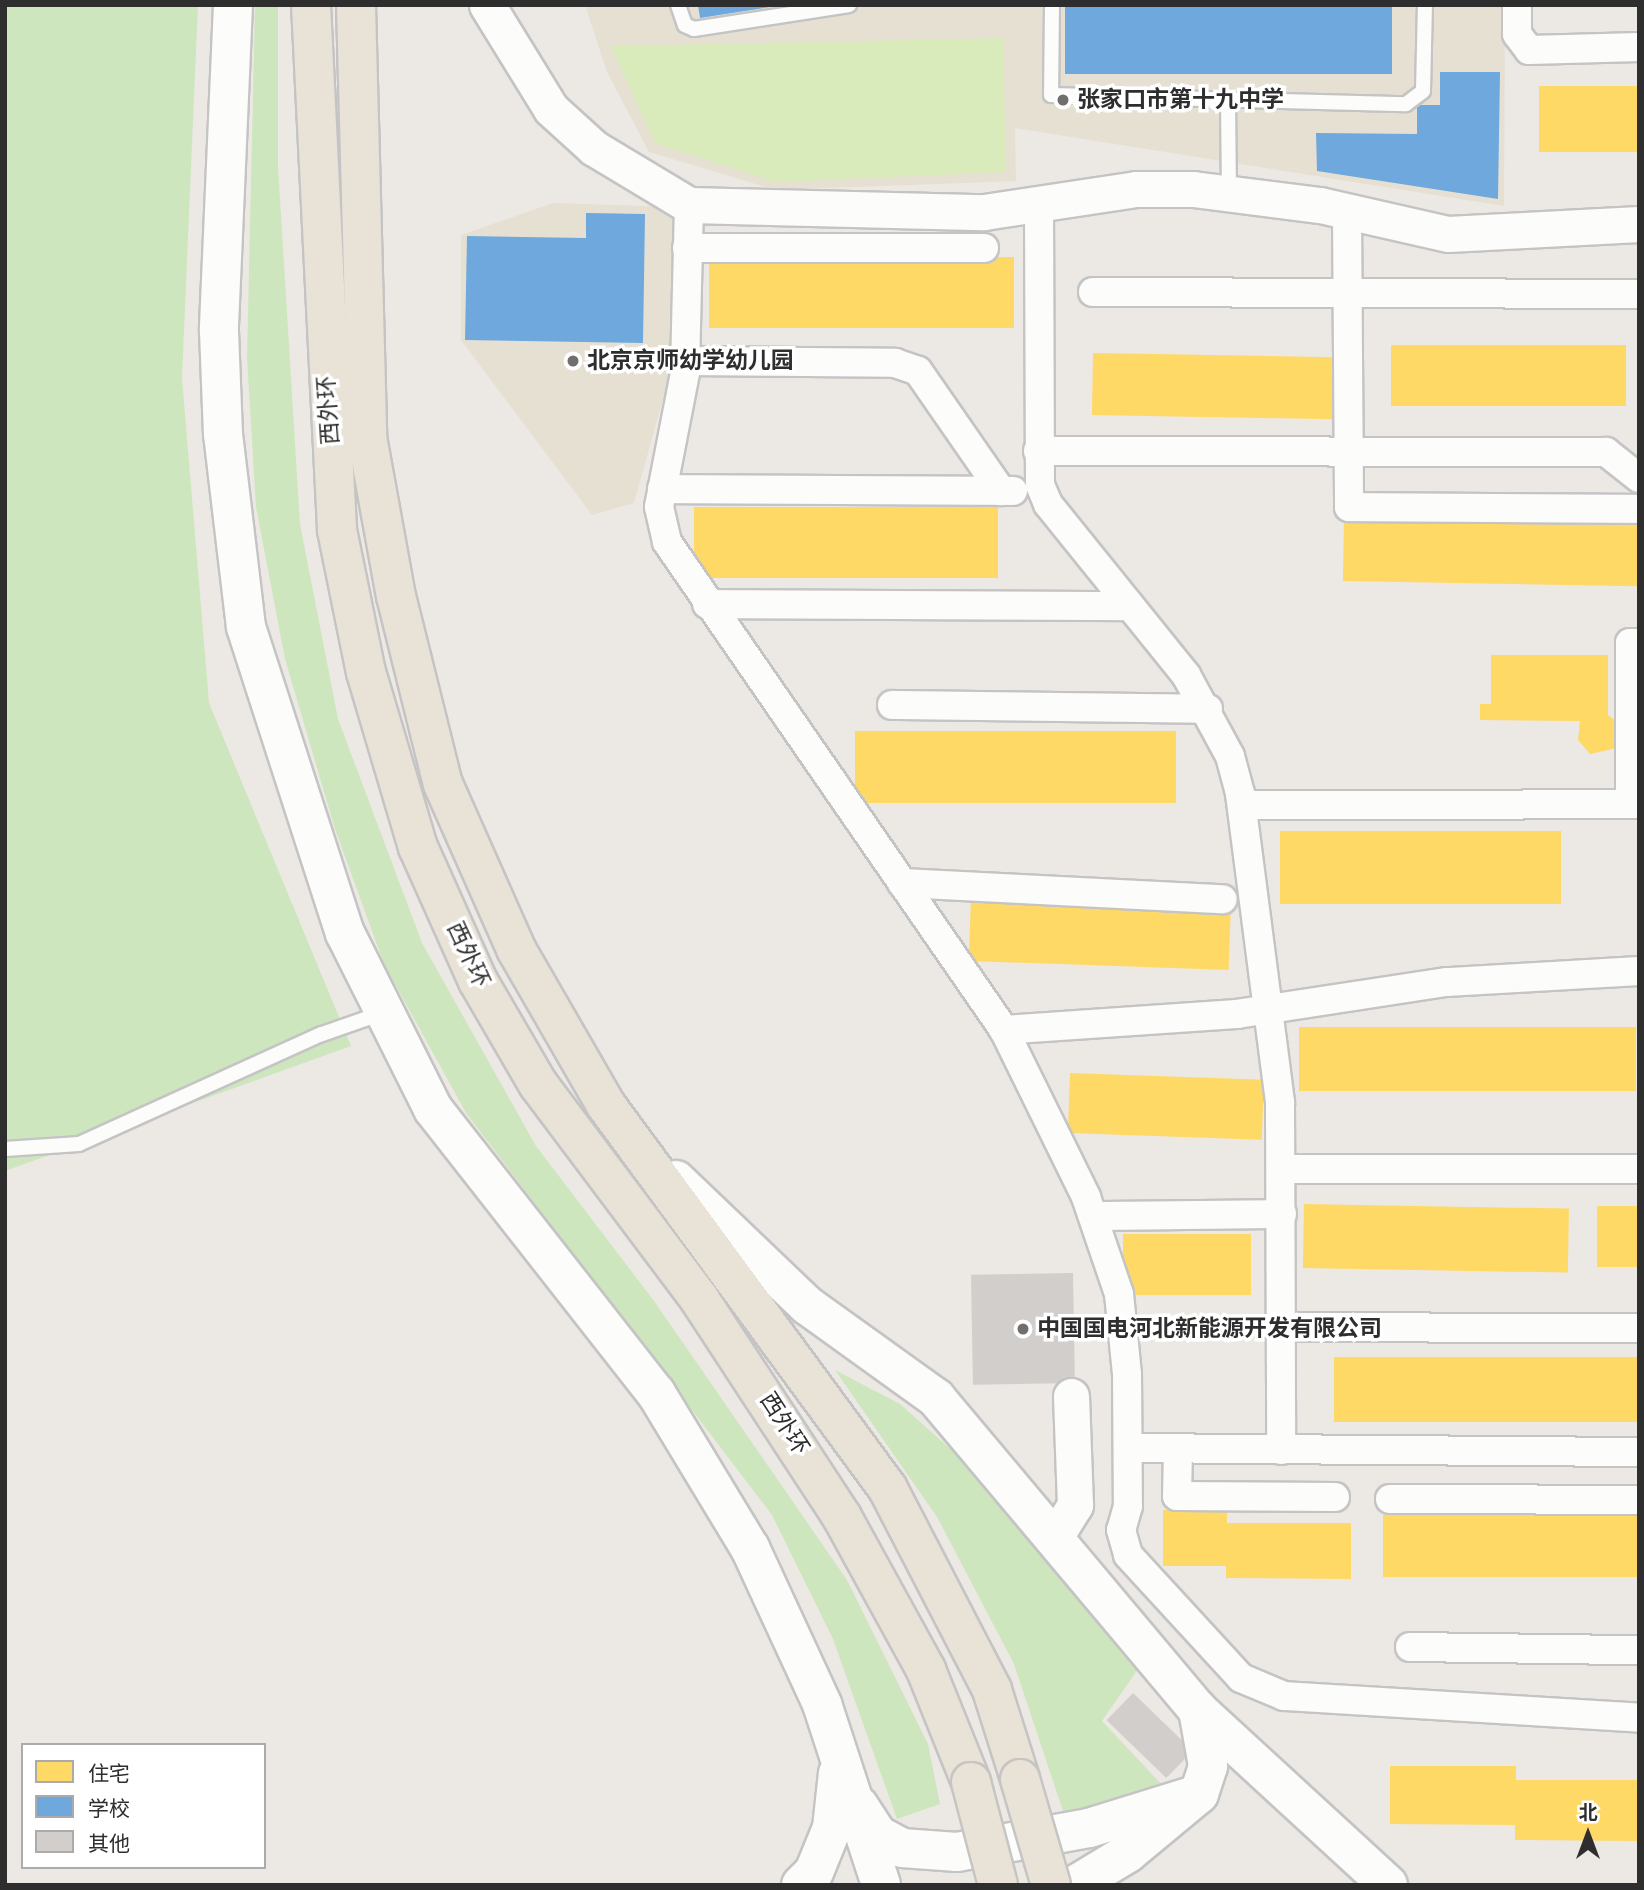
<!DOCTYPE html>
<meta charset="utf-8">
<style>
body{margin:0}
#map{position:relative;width:1644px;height:1890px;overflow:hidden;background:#ece8e4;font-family:Karla,"Noto Sans SC",sans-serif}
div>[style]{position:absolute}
.education>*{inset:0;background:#e6e0d3}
.green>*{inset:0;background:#cee6be}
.pitch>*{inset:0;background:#d9eabb}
.homes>*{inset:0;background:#ffd966;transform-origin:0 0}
.schools>*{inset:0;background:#6fa8dc;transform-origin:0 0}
.building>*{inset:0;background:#d1cecb;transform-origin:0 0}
.roads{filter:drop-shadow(2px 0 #c5c4c5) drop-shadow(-2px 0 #c5c4c5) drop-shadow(0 2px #c5c4c5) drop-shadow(0 -2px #c5c4c5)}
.service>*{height:14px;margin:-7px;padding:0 7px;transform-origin:7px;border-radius:7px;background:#fcfcfb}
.minor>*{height:28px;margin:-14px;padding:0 14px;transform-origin:14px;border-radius:14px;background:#fcfcfb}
.tertiary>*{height:35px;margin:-17.5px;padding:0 17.5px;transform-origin:17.5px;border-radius:17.5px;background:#fcfcfb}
.secondary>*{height:38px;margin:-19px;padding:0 19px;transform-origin:19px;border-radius:19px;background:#fcfcfb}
.trunk>*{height:38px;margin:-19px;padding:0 19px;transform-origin:19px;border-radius:19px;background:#e9e2d6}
.bridges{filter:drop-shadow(2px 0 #c6c5c4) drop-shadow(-2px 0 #c6c5c4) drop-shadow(0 2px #c6c5c4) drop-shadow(0 -2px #c6c5c4)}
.trunk-bridge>*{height:38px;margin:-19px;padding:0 19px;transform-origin:19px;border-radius:19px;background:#e9e2d6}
.dots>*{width:19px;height:19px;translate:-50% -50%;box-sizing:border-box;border:4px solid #fff;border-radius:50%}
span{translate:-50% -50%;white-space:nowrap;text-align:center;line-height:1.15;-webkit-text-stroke:7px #fff;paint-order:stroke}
.poi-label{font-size:23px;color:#2e2e2e;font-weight:700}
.left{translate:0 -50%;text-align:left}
.street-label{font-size:23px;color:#2e2e2e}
.frame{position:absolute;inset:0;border:7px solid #2e2e2e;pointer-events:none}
.legend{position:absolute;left:21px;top:1743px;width:245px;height:126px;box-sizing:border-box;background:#fff;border:2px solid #ababab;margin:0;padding:9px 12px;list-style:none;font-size:21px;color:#2e2e2e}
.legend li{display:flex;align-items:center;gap:14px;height:35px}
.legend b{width:35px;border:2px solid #ababab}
.north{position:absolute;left:1553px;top:1799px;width:70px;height:70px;-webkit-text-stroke:5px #fff;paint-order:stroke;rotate:0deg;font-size:19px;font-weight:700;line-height:28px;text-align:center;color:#2e2e2e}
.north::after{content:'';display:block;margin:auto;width:24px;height:32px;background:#2e2e2e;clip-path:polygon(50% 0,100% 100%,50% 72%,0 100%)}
</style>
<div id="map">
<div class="education">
<i style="clip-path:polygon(585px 5px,1505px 5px,1504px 206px,1015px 128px,1016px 181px,776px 190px,649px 152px,607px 72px)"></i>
<i style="clip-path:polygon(553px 203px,676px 207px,668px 381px,634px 503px,592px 515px,461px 340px,461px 235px)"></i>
</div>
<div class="green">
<i style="clip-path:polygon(5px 5px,198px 5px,182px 378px,209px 703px,351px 1046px,5px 1171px)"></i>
<i style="clip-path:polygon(255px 5px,278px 5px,278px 167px,300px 524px,338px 719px,422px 943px,536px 1146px,654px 1301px,847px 1580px,928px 1744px,940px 1804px,897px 1819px,833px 1639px,772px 1515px,466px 1113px,384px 964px,335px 829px,285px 659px,256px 507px,247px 358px)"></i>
<i style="clip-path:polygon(835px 1370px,900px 1404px,965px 1462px,1138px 1669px,1102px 1721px,1165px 1788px,1067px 1823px,1014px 1664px,937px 1517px)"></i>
</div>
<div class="pitch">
<i style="clip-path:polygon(1003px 38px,1006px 172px,776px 182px,655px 143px,611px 46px)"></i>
</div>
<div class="homes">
<i style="left:1639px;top:86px;width:66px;height:100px;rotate:90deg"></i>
<i style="left:709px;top:257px;width:305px;height:71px"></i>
<i style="left:1391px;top:345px;width:235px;height:61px"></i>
<i style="left:1093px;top:353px;width:241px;height:62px;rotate:1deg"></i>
<i style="left:694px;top:507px;width:304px;height:71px"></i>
<i style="left:1344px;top:517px;width:295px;height:64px;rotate:1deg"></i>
<i style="clip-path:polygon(1491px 655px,1608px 655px,1608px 715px,1619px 723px,1617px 748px,1590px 754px,1578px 740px,1580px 721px,1480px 720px,1480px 704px,1491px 704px)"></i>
<i style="left:1176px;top:731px;width:72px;height:321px;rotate:90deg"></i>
<i style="left:1561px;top:831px;width:73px;height:281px;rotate:90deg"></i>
<i style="left:971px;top:897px;width:260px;height:64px;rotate:2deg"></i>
<i style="left:1299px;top:1027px;width:337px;height:64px"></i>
<i style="left:1070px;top:1073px;width:194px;height:60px;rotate:2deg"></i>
<i style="left:1304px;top:1204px;width:265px;height:64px;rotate:1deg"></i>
<i style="left:1597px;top:1206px;width:42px;height:61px"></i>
<i style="left:1123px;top:1234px;width:128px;height:61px"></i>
<i style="left:1334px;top:1357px;width:305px;height:65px"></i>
<i style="clip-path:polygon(1163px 1510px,1227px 1510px,1227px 1523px,1351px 1523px,1351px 1579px,1226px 1578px,1226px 1566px,1163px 1566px)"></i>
<i style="left:1383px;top:1515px;width:256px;height:62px"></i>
<i style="clip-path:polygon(1390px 1766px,1516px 1766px,1516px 1780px,1639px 1780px,1639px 1841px,1515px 1840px,1515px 1825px,1390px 1824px)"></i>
</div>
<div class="schools">
<i style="clip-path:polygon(698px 5px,770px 5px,770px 7px,700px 18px)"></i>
<i style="left:1065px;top:5px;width:327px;height:69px"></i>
<i style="clip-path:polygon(1440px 72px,1500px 72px,1498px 199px,1317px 171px,1316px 133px,1417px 134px,1417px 105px,1440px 105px)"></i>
<i style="clip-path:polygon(586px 213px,645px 214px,643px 343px,465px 340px,467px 236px,586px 238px)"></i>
</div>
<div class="building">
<i style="left:1073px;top:1273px;width:110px;height:102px;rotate:89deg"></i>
<i style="left:1133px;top:1693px;width:83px;height:38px;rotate:44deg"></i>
</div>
<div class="roads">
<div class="service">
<i style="left:678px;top:5px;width:21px;rotate:71deg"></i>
<i style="left:685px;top:25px;width:10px;rotate:24deg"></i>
<i style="left:694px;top:29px;width:157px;rotate:-8.8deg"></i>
<i style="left:1052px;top:5px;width:90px;rotate:90.6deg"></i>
<i style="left:1051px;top:95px;width:355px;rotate:1.5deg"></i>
<i style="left:1406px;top:104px;width:21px;rotate:-37deg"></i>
<i style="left:1423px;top:91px;width:86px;rotate:-88.7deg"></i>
<i style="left:1228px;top:100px;width:93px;rotate:89.4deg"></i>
<i style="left:5px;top:1149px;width:74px;rotate:-3.9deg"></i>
<i style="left:79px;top:1144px;width:267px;rotate:-24.4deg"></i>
<i style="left:322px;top:1034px;width:64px;rotate:-19.3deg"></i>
</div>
<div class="minor">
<i style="left:1517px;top:5px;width:29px;rotate:90deg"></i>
<i style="left:1517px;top:34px;width:20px;rotate:53deg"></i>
<i style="left:1529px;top:50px;width:110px;rotate:-1.6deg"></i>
<i style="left:1039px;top:204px;width:281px;rotate:89.8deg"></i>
<i style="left:1040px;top:485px;width:21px;rotate:67deg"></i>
<i style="left:1048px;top:504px;width:220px;rotate:51.1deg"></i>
<i style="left:1186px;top:675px;width:92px;rotate:61.5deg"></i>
<i style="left:1230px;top:756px;width:39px;rotate:75deg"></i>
<i style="left:1240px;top:794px;width:311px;rotate:82.6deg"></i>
<i style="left:1280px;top:1102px;width:348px;rotate:89.8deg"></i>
<i style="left:689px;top:205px;width:168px;rotate:91.4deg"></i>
<i style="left:685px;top:373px;width:136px;rotate:101deg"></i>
<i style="left:659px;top:507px;width:36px;rotate:77deg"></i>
<i style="left:667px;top:542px;width:593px;rotate:55.37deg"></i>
<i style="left:1347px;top:212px;width:295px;rotate:89.6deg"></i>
<i style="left:1349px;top:507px;width:290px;rotate:0.4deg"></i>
<i style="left:687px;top:248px;width:297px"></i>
<i style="left:1093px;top:292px;width:544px;rotate:0.21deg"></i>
<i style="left:685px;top:361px;width:210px;rotate:0.5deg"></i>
<i style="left:895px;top:363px;width:24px;rotate:19deg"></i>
<i style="left:918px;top:371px;width:146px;rotate:55.3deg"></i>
<i style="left:1038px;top:451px;width:568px;rotate:0.1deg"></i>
<i style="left:1606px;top:452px;width:42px;rotate:38.2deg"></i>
<i style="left:662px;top:489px;width:351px;rotate:0.3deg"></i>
<i style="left:707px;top:604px;width:423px;rotate:0.3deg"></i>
<i style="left:892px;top:705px;width:316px;rotate:0.7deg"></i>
<i style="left:1630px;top:804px;width:161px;rotate:-90deg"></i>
<i style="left:1630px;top:643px;width:9px"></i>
<i style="left:1242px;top:805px;width:397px;rotate:-0.1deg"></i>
<i style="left:902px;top:883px;width:321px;rotate:2.9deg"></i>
<i style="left:1639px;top:971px;width:193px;rotate:176.7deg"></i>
<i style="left:1446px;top:982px;width:211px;rotate:171.3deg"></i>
<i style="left:1237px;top:1014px;width:234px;rotate:176.1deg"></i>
<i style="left:1004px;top:1030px;width:186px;rotate:63.8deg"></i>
<i style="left:1086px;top:1197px;width:102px;rotate:71.2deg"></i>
<i style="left:1119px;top:1294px;width:80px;rotate:84.3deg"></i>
<i style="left:1127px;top:1374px;width:132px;rotate:89.6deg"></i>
<i style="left:1128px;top:1506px;width:25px;rotate:106deg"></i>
<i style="left:1121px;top:1530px;width:26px;rotate:74deg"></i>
<i style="left:1128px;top:1555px;width:167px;rotate:47.4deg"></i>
<i style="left:1241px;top:1678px;width:47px;rotate:22.7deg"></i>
<i style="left:1284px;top:1696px;width:356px;rotate:3.5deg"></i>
<i style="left:1282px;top:1169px;width:357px"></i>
<i style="left:1093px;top:1216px;width:189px;rotate:-0.6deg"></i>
<i style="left:1282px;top:1327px;width:357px;rotate:0.2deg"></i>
<i style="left:1128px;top:1448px;width:511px;rotate:0.45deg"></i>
<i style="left:1178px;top:1449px;width:47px;rotate:91.2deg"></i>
<i style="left:1177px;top:1496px;width:158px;rotate:0.4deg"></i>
<i style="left:1390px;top:1499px;width:249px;rotate:0.2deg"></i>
<i style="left:1410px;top:1647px;width:229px;rotate:0.8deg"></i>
</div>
<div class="tertiary">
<i style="left:487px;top:5px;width:122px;rotate:58.4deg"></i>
<i style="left:551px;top:109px;width:58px;rotate:42.2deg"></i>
<i style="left:594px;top:148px;width:111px;rotate:31deg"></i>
<i style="left:689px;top:205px;width:295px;rotate:1.4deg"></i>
<i style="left:984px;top:212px;width:154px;rotate:-8.6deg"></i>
<i style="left:1136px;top:189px;width:57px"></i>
<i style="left:1193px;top:189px;width:128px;rotate:7.2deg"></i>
<i style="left:1320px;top:205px;width:131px;rotate:12.8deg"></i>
<i style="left:1448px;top:234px;width:191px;rotate:-3deg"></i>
<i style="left:1055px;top:1537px;width:38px;rotate:-58deg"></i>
<i style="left:1075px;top:1505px;width:109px;rotate:-92.1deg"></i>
</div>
<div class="secondary">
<i style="left:233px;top:5px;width:326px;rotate:92.5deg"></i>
<i style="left:219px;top:331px;width:103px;rotate:87.8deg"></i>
<i style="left:223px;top:434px;width:194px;rotate:83.2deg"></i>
<i style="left:246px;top:627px;width:322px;rotate:72.1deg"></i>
<i style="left:345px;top:933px;width:197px;rotate:63.4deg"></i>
<i style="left:433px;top:1109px;width:361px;rotate:51.9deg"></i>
<i style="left:656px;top:1393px;width:181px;rotate:58.8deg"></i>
<i style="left:750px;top:1548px;width:172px;rotate:65.2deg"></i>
<i style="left:822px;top:1704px;width:190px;rotate:71.9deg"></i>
<i style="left:676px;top:1180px;width:182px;rotate:43.7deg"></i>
<i style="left:808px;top:1306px;width:158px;rotate:35.7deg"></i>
<i style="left:936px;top:1398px;width:407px;rotate:50deg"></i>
<i style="left:1198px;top:1710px;width:258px;rotate:42.6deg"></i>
<i style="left:859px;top:1806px;width:35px;rotate:57deg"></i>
<i style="left:878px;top:1835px;width:27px;rotate:28deg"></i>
<i style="left:902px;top:1848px;width:55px;rotate:4.2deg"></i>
<i style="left:957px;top:1852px;width:134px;rotate:-10.3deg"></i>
<i style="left:1089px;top:1828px;width:115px;rotate:-17.2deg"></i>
<i style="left:801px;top:1885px;width:18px;rotate:-45deg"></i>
<i style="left:814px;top:1872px;width:48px;rotate:-67.8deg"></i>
<i style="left:832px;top:1828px;width:55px;rotate:-83.8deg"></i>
<i style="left:1075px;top:1885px;width:62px;rotate:-31.1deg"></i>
<i style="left:1128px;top:1853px;width:92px;rotate:-39.7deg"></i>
<i style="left:1199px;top:1794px;width:29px;rotate:-72deg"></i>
<i style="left:1208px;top:1766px;width:57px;rotate:-100.1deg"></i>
</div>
<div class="trunk">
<i style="left:311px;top:5px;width:526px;rotate:87.16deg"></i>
<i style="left:337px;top:530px;width:145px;rotate:78.5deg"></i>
<i style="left:366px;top:672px;width:183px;rotate:73.5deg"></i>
<i style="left:418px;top:847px;width:147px;rotate:65.9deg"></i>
<i style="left:478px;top:981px;width:119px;rotate:59.8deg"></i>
<i style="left:538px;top:1084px;width:270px;rotate:53.1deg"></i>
<i style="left:700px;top:1300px;width:259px;rotate:56.8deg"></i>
<i style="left:842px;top:1517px;width:175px;rotate:61.2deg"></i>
<i style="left:926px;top:1670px;width:121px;rotate:68.1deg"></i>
<i style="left:356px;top:5px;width:432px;rotate:88.5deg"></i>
<i style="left:367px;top:437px;width:162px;rotate:79.7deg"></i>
<i style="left:396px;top:596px;width:194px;rotate:76deg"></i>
<i style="left:443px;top:784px;width:180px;rotate:66.1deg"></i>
<i style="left:516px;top:949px;width:180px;rotate:60deg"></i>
<i style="left:606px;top:1105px;width:476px;rotate:53.7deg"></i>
<i style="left:888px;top:1489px;width:226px;rotate:62.6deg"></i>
<i style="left:992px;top:1690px;width:93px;rotate:72.5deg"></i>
</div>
</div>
<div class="bridges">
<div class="trunk-bridge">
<i style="left:1020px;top:1779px;width:110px;rotate:73.7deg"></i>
<i style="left:971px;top:1782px;width:106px;rotate:75.3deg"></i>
</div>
</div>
<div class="dots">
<i style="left:1063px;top:100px;background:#706f6e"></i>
<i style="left:573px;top:361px;background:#706f6e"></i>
<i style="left:1023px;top:1329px;background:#706f6e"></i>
</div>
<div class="poi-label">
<span class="left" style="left:1077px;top:100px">张家口市第十九中学</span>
<span class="left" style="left:587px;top:361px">北京京师幼学幼儿园</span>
<span class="left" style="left:1037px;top:1329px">中国国电河北新能源开发有限公司</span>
</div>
<div class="street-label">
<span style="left:329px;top:410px;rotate:-94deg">西外环</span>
<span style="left:468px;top:955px;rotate:65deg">西外环</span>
<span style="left:784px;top:1424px;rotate:57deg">西外环</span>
</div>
<div class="frame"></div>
<ul class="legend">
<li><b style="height:19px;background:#ffd966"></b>住宅</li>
<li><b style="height:19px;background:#6fa8dc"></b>学校</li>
<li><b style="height:19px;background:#d1cecb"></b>其他</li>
</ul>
<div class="north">北</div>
</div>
